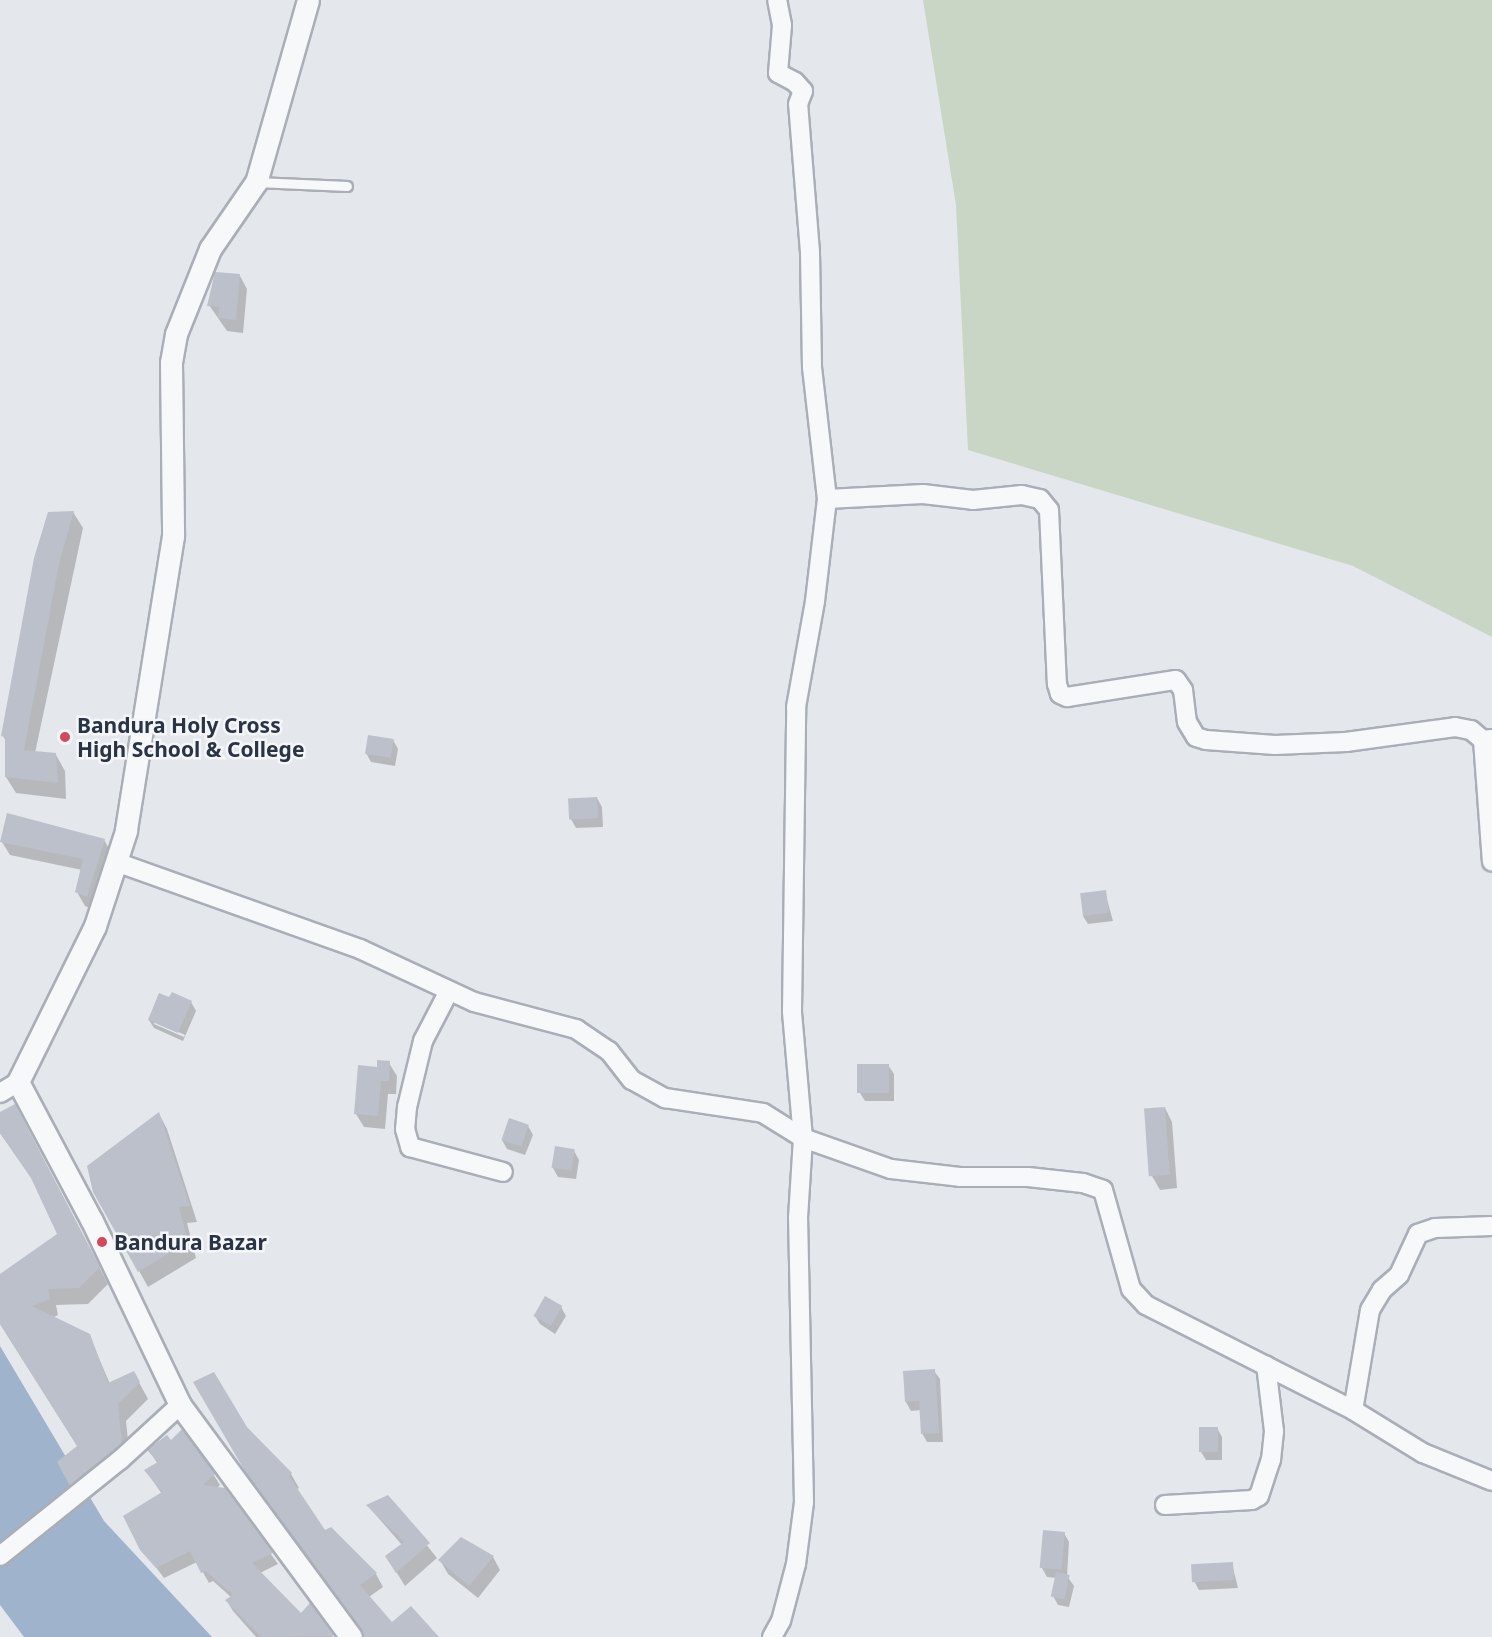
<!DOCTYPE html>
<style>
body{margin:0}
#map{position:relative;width:1492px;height:1637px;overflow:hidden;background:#e4e7ec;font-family:"Noto Sans",sans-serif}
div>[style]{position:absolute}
.green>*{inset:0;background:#c9d6c5}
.water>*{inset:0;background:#9fb4cc}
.shadow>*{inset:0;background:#0003}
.building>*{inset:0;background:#bbc0ca;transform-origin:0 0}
.roads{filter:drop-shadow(2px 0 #a9aeb7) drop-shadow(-2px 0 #a9aeb7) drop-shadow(0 2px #a9aeb7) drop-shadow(0 -2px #a9aeb7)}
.service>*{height:9px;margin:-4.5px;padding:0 4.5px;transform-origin:4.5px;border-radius:4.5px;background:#f7f8fa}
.minor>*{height:18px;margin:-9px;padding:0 9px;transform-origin:9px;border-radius:9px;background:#f7f8fa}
.tertiary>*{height:21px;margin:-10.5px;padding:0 10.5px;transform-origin:10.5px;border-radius:10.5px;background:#f7f8fa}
.dots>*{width:16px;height:16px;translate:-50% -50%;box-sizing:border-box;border:3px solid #f4f6f9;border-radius:50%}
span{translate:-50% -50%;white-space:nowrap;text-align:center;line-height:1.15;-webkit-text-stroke:5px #f4f6f9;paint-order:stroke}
.poi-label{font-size:21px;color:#2b3445;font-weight:700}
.left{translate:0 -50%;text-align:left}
</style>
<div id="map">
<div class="green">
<i style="clip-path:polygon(923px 0,1492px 0,1492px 637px,1353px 566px,968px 450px,956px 205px)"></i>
</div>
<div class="water">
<i style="clip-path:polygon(0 1346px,104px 1521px,212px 1637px,24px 1637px,0 1605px)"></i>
</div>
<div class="shadow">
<i style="clip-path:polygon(240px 276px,247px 289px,243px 333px,227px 331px,209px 305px)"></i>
<i style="clip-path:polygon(73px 512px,83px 528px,35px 753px,56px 755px,65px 771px,66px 799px,16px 793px,6px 777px,7px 743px,3px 736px)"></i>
<i style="clip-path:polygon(393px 740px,398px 749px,395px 766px,371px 762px,366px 753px)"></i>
<i style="clip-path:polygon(597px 798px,602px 807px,603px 827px,576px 828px,571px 819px)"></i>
<i style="clip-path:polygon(104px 840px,112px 854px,94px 910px,85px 906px,77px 892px,82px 870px,10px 855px,2px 842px)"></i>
<i style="clip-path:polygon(1105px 892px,1113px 921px,1088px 924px,1083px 916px)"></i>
<i style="clip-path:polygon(evenodd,170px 999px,191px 1002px,196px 1011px,183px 1041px,154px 1028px,149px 1020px,170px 999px,154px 1021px,185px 1035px,184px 1037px,154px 1024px,154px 1021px)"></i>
<i style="clip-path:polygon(389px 1063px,397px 1076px,396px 1094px,388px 1094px,385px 1129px,364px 1127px,356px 1114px,378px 1068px)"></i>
<i style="clip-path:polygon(888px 1065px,894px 1074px,894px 1101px,865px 1101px,860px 1093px)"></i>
<i style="clip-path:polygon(1165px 1108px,1172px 1122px,1177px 1188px,1160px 1190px,1152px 1176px,1145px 1110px)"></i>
<i style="clip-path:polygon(0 1113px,24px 1122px,108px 1284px,88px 1304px,56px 1305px,58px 1315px,52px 1318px,89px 1335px,110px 1384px,134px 1373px,148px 1399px,126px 1421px,130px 1459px,80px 1500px,58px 1462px,78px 1447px,0 1324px,0 1276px,59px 1234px,37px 1186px,0 1133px)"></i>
<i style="clip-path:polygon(159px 1114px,167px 1129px,197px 1222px,187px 1223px,196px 1258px,148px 1287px,95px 1191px)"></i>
<i style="clip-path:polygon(528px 1126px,533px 1135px,525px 1155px,507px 1149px,502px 1140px)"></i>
<i style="clip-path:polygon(574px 1151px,579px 1160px,576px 1179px,558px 1177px,553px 1168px)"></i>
<i style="clip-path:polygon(561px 1307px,566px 1316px,555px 1334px,540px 1324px,535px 1316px)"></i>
<i style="clip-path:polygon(934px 1371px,940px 1379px,943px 1442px,927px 1442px,922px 1433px,921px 1410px,911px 1411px,906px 1402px)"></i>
<i style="clip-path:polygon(195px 1383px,291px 1474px,299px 1488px,296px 1490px,324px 1532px,331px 1529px,376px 1574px,383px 1587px,369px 1597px,392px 1624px,436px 1637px,365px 1637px,256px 1487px)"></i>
<i style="clip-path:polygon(1217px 1428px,1222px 1437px,1222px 1460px,1206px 1460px,1201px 1452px)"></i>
<i style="clip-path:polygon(149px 1451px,213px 1474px,220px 1485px,217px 1488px,224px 1489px,278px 1564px,260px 1573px,301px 1615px,310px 1605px,333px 1637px,256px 1637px,233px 1611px,227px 1601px,232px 1598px,213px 1581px,209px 1583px,197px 1562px,164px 1578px,142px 1549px,162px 1494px,146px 1471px,158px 1464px)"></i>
<i style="clip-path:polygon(388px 1497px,437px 1558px,405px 1586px,387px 1557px,402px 1545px,368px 1506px)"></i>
<i style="clip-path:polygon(1064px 1533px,1069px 1542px,1067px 1576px,1074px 1586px,1069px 1607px,1058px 1605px,1053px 1596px,1057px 1578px,1047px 1577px,1042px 1568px)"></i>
<i style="clip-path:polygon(493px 1557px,500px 1570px,478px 1598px,448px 1574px,440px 1560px)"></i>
<i style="clip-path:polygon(1232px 1564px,1238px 1588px,1199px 1590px,1194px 1581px)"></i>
</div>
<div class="building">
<i style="clip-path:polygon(215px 272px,240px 274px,236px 320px,218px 318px,219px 307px,207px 306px)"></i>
<i style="clip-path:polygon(74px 511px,59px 564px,24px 750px,56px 753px,58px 783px,5px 777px,5px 737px,1px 736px,34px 558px,48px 512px)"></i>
<i style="left:368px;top:735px;width:26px;height:19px;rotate:9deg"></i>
<i style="left:597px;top:797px;width:21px;height:29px;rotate:87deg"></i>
<i style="clip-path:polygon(7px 813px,105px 839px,87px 897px,75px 892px,83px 859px,0 842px)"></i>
<i style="left:1106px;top:890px;width:23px;height:26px;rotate:83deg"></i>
<i style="clip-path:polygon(172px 992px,192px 1001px,178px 1033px,148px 1020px,159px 993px,169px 997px)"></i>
<i style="clip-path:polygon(377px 1060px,390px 1061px,389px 1081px,381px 1081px,378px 1116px,354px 1114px,358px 1065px,377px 1067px)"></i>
<i style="left:857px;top:1064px;width:32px;height:29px"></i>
<i style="clip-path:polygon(15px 1104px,100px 1267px,79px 1288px,48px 1289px,50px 1299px,32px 1306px,90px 1334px,108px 1383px,134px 1371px,140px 1382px,118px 1404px,122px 1443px,70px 1486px,57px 1462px,77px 1446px,0 1324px,0 1274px,57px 1234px,31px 1178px,0 1133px,0 1112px)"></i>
<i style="left:1165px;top:1107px;width:68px;height:21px;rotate:86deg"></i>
<i style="clip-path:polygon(159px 1112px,190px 1206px,179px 1207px,188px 1242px,138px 1272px,93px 1192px,87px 1166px)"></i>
<i style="left:509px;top:1118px;width:21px;height:23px;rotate:19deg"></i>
<i style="left:555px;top:1146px;width:20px;height:22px;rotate:9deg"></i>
<i style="left:545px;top:1296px;width:20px;height:23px;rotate:30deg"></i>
<i style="clip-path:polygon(935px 1369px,939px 1433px,921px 1434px,919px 1401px,905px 1402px,903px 1371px)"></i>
<i style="clip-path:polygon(214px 1372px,247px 1427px,292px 1473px,289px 1476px,325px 1530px,331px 1527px,377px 1573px,360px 1585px,392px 1622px,411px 1606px,439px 1637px,364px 1637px,246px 1473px,193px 1382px)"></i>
<i style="left:1199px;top:1427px;width:19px;height:25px"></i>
<i style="clip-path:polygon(182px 1429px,215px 1474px,203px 1485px,225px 1488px,273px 1553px,252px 1563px,301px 1613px,310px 1603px,334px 1636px,261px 1637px,225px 1600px,233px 1595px,206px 1571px,201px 1573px,190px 1551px,156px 1568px,140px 1550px,123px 1516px,162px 1492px,144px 1470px,158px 1462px,147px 1450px,167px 1435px,171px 1440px)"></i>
<i style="clip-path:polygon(388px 1495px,430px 1543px,396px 1573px,385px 1556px,404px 1542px,366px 1505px)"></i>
<i style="left:1043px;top:1530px;width:22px;height:38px;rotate:5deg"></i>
<i style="clip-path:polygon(461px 1537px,494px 1556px,469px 1586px,438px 1560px)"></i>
<i style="left:1233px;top:1562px;width:18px;height:42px;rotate:87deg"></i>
<i style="left:1056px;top:1572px;width:14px;height:25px;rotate:12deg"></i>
</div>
<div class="roads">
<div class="service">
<i style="left:256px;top:182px;width:91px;rotate:2.5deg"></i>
</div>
<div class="minor">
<i style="left:827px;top:499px;width:96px;rotate:-3deg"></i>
<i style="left:923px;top:494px;width:50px;rotate:6.8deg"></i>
<i style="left:973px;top:500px;width:49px;rotate:-5.8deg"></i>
<i style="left:1022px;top:495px;width:18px;rotate:13deg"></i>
<i style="left:1040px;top:499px;width:14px;rotate:51deg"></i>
<i style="left:1049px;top:510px;width:174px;rotate:87.4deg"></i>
<i style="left:1057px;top:684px;width:10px;rotate:73deg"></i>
<i style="left:1060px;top:694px;width:8px;rotate:23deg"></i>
<i style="left:1067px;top:697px;width:110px;rotate:-8.9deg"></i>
<i style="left:1176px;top:680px;width:12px;rotate:55deg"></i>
<i style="left:1183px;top:690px;width:32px;rotate:83deg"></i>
<i style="left:1187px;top:722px;width:17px;rotate:59deg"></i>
<i style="left:1196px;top:737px;width:10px;rotate:17deg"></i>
<i style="left:1206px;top:740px;width:69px;rotate:4.1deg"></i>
<i style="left:1275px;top:745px;width:71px;rotate:-2.4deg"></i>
<i style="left:1346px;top:742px;width:110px;rotate:-7.8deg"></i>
<i style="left:1455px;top:727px;width:16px;rotate:11deg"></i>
<i style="left:1471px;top:730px;width:16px;rotate:40deg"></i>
<i style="left:1483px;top:740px;width:9px;rotate:-6deg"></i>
<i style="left:1483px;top:740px;width:122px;rotate:85.8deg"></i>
<i style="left:116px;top:862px;width:259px;rotate:19.6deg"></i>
<i style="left:360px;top:949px;width:126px;rotate:24.9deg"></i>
<i style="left:474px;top:1002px;width:106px;rotate:14.8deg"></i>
<i style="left:576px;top:1029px;width:40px;rotate:34deg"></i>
<i style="left:609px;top:1051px;width:37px;rotate:52deg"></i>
<i style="left:632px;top:1080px;width:38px;rotate:29deg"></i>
<i style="left:665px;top:1098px;width:99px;rotate:8.7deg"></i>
<i style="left:763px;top:1113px;width:47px;rotate:32deg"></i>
<i style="left:803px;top:1138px;width:93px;rotate:19.4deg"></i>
<i style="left:891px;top:1169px;width:69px;rotate:6.6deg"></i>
<i style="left:960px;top:1177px;width:68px"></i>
<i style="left:1028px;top:1177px;width:55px;rotate:6.2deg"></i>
<i style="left:1083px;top:1183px;width:21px;rotate:19deg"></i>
<i style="left:1103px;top:1190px;width:103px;rotate:74.2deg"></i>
<i style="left:1131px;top:1289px;width:22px;rotate:47deg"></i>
<i style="left:1146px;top:1305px;width:232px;rotate:26.9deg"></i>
<i style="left:449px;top:991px;width:56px;rotate:117.5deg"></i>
<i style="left:423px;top:1041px;width:68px;rotate:103.6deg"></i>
<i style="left:407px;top:1107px;width:22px;rotate:95deg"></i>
<i style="left:405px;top:1129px;width:19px;rotate:74deg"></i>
<i style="left:410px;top:1147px;width:96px;rotate:15deg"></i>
<i style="left:0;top:1093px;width:21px;rotate:-31deg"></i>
<i style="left:1492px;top:1226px;width:57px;rotate:178deg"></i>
<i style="left:1435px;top:1228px;width:18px;rotate:161deg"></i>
<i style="left:1418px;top:1234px;width:45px;rotate:114.9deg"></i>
<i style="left:1399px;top:1275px;width:23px;rotate:139deg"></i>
<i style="left:1382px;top:1290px;width:23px;rotate:121deg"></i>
<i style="left:1370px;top:1310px;width:101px;rotate:99.6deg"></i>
<i style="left:1353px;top:1410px;width:82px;rotate:31.6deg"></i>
<i style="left:1423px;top:1453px;width:74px;rotate:22.1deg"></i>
<i style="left:1165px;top:1505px;width:87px;rotate:-3.3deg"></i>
<i style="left:1252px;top:1500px;width:8px;rotate:-30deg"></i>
<i style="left:1259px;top:1496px;width:38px;rotate:-72deg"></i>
<i style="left:1271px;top:1460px;width:29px;rotate:-84deg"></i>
<i style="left:1274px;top:1431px;width:66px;rotate:-96.9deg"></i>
<i style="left:0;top:1556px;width:154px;rotate:-38.7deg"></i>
<i style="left:120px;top:1460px;width:81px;rotate:-42.5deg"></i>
<i style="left:772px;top:1637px;width:18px;rotate:-61deg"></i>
<i style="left:781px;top:1621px;width:59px;rotate:-75.3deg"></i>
<i style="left:796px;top:1564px;width:63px;rotate:-82.6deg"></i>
<i style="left:804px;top:1502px;width:284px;rotate:-91.2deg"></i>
<i style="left:798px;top:1218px;width:80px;rotate:-86.4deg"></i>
<i style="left:803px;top:1138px;width:127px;rotate:-95deg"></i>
<i style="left:792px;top:1011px;width:304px;rotate:-89.2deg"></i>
<i style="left:796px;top:707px;width:108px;rotate:-79.8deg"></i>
<i style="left:815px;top:601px;width:103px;rotate:-83.3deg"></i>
<i style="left:827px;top:499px;width:133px;rotate:-96.5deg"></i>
<i style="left:812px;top:367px;width:115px;rotate:-91deg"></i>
<i style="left:810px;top:252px;width:148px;rotate:-94.6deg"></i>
<i style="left:798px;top:104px;width:14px;rotate:-69deg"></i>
<i style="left:803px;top:91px;width:12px;rotate:-132deg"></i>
<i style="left:795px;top:82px;width:19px;rotate:-152deg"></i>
<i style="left:778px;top:73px;width:48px;rotate:-85.2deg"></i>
<i style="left:782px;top:25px;width:25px;rotate:-101deg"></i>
</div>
<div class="tertiary">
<i style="left:308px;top:0;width:189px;rotate:105.9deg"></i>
<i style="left:256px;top:182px;width:81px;rotate:124.5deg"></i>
<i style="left:210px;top:249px;width:92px;rotate:111.8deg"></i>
<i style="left:176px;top:334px;width:29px;rotate:100deg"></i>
<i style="left:171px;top:363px;width:173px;rotate:89.3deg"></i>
<i style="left:173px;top:536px;width:299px;rotate:99.1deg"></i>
<i style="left:126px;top:831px;width:100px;rotate:108.1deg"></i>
<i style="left:95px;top:926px;width:174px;rotate:116.3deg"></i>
<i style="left:18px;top:1082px;width:157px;rotate:62deg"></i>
<i style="left:92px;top:1221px;width:204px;rotate:64.4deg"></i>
<i style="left:180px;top:1405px;width:288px;rotate:53.6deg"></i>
</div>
</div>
<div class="dots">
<i style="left:65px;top:737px;background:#d1495b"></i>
<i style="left:102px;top:1242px;background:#d1495b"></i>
</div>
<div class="poi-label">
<span class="left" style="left:77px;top:737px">Bandura Holy Cross<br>High School &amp; College</span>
<span class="left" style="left:114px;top:1242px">Bandura Bazar</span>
</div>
</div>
